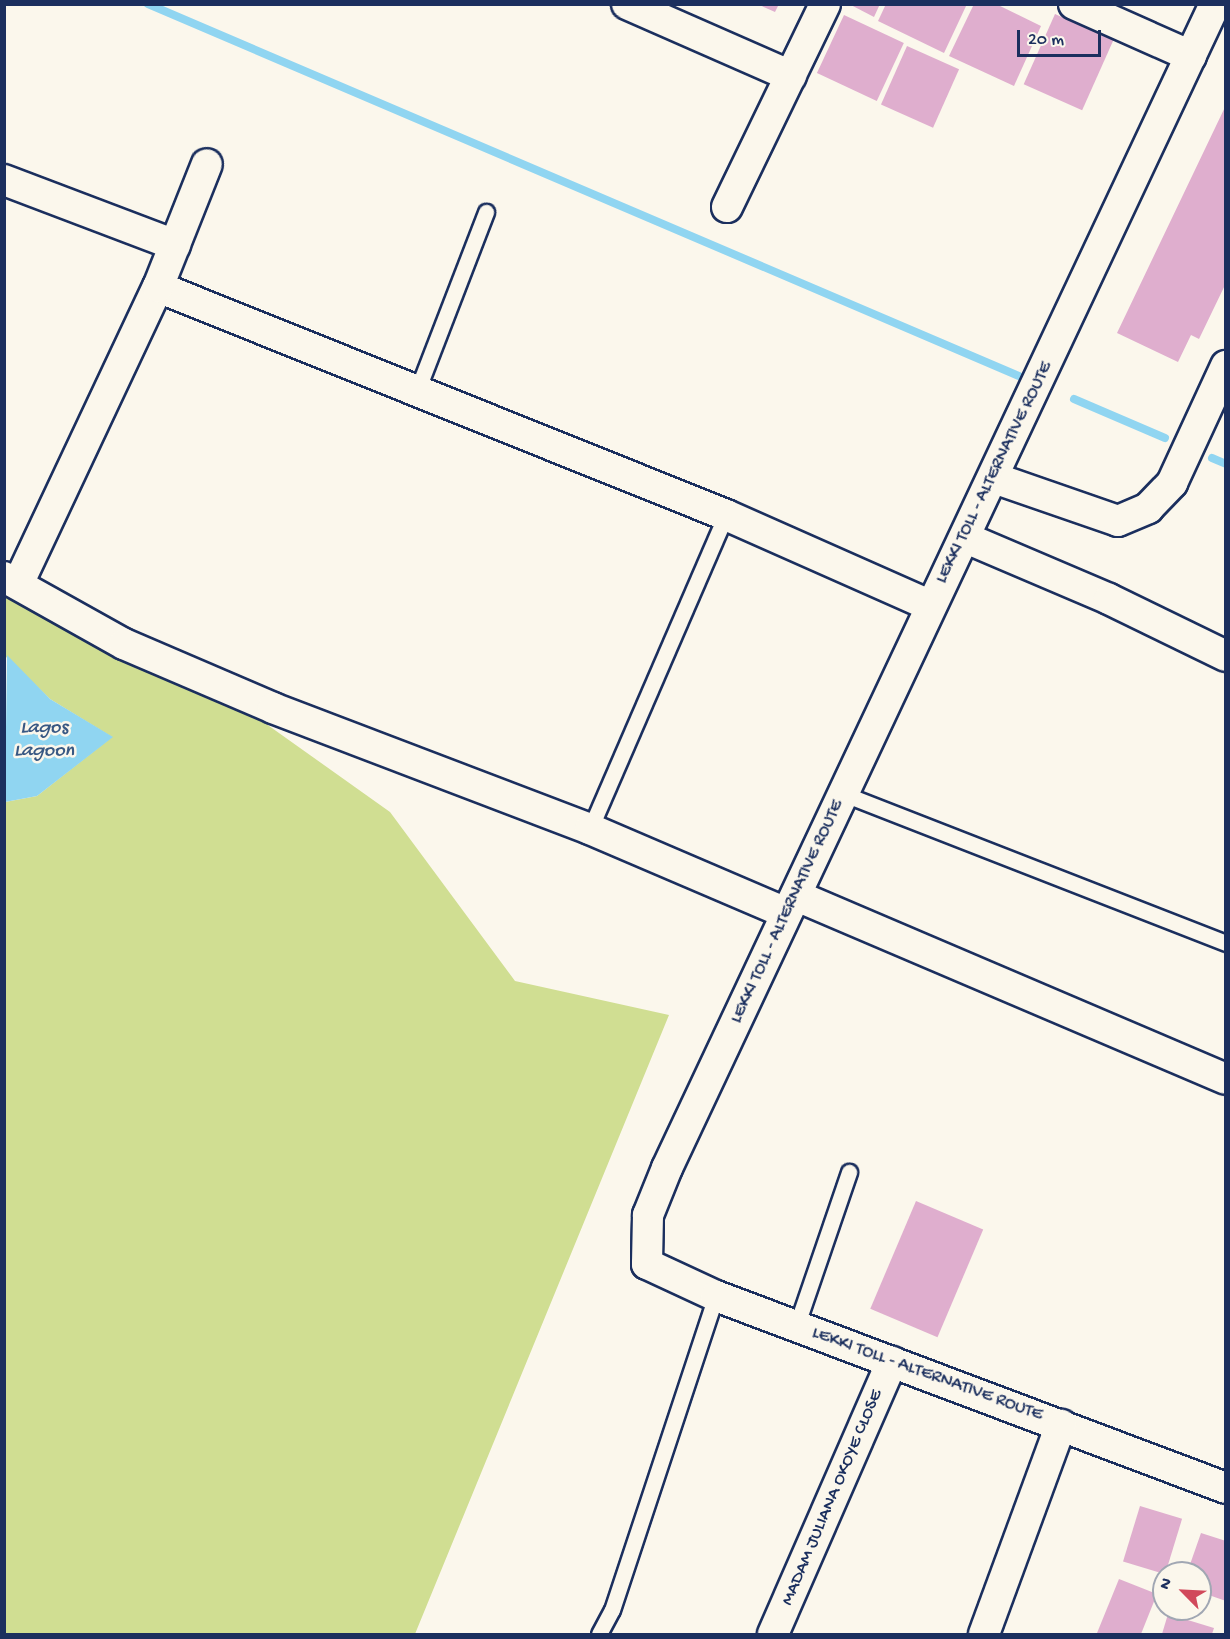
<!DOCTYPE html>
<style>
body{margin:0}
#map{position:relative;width:1230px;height:1639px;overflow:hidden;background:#fbf7ec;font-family:"Gochi Hand",sans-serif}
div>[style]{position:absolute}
.green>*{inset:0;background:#d0de92}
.water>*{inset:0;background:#90d5f1}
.stream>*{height:8px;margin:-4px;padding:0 4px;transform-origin:4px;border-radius:4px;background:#90d5f1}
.building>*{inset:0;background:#dfaece;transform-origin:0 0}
.roads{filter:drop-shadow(2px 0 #1b2f5e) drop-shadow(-2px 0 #1b2f5e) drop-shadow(0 2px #1b2f5e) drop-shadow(0 -2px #1b2f5e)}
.lane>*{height:15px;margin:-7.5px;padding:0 7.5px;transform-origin:7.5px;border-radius:7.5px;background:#fbf7ec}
.street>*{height:30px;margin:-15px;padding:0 15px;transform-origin:15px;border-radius:15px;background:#fbf7ec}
span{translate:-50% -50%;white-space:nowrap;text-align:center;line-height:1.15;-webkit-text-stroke:5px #fbf7ec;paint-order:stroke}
.street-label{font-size:18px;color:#1b2f5e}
.water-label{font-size:20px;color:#385883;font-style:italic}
.frame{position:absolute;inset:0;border:6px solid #1b2f5e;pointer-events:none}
.north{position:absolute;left:1152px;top:1561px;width:60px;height:60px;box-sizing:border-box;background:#fbf7ec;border:2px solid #a1a7b3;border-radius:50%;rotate:294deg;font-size:16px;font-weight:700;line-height:24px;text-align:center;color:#1b2f5e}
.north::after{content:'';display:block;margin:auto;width:21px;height:27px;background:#d1495b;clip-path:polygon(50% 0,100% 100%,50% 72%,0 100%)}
.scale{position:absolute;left:1017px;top:30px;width:84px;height:27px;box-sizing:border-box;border:3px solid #1b2f5e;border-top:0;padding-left:8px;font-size:18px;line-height:21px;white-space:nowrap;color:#1b2f5e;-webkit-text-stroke:4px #fbf7ec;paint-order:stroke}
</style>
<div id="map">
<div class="green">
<i style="clip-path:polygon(4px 571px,168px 654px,390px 812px,515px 981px,669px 1015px,415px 1634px,5px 1634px,5px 802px,37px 796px,112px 737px,50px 699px,5px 656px)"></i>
</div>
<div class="water">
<i style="clip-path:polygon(7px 655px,50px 699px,113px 737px,37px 796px,5px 802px)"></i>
</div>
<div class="stream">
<i style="left:148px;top:4px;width:947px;rotate:23.13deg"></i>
<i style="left:1074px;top:399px;width:99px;rotate:23.2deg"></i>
<i style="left:1212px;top:458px;width:15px;rotate:23deg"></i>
</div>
<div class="building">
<i style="clip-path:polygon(757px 4px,779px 4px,775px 12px)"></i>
<i style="clip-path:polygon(849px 4px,880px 4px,874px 17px)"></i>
<i style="clip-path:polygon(886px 4px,967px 4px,944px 53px,878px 21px)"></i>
<i style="clip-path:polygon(974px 4px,996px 4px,1041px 26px,1014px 86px,949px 56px)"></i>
<i style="left:1055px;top:14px;width:64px;height:77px;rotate:24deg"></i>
<i style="left:844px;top:15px;width:66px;height:64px;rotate:25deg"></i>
<i style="left:907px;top:46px;width:57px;height:64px;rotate:24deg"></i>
<i style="clip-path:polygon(1226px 105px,1226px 283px,1199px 339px,1191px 335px,1178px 362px,1117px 333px)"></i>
<i style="left:916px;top:1201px;width:73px;height:117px;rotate:23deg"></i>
<i style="left:1140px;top:1506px;width:44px;height:58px;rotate:17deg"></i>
<i style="clip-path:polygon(1201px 1533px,1226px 1541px,1226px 1601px,1200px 1592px,1200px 1573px,1187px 1573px)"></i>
<i style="clip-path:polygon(1119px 1579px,1157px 1594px,1141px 1634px,1097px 1633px)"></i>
<i style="clip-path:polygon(1168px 1614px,1214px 1628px,1212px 1634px,1162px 1634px)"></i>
</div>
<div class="roads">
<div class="lane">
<i style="left:417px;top:391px;width:192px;rotate:-68.9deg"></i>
<i style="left:844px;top:794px;width:410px;rotate:21.3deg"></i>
<i style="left:590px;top:829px;width:342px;rotate:-66.6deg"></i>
<i style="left:796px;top:1327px;width:164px;rotate:-71.1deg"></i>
<i style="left:599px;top:1634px;width:27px;rotate:-62deg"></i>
<i style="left:612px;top:1610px;width:331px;rotate:-71.7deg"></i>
</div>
<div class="street">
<i style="left:627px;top:4px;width:179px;rotate:23.7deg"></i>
<i style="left:1074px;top:4px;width:128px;rotate:24deg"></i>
<i style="left:1215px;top:4px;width:1287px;rotate:115.21deg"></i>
<i style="left:667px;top:1168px;width:51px;rotate:112deg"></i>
<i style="left:648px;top:1215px;width:49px;rotate:91.2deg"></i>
<i style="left:647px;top:1264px;width:76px;rotate:24.9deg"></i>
<i style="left:716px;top:1296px;width:545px;rotate:20.63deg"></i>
<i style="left:4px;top:180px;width:183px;rotate:20.8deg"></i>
<i style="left:727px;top:207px;width:225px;rotate:-64.2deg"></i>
<i style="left:158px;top:287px;width:612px;rotate:21.87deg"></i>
<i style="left:726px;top:515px;width:224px;rotate:23.9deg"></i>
<i style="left:994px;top:478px;width:131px;rotate:19.1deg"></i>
<i style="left:1118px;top:521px;width:33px;rotate:-23deg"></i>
<i style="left:1148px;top:508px;width:35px;rotate:-46deg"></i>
<i style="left:1172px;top:483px;width:129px;rotate:-65.2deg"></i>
<i style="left:966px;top:538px;width:155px;rotate:23.1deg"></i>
<i style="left:1109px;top:599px;width:130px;rotate:26deg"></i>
<i style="left:4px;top:577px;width:137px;rotate:29.2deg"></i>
<i style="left:124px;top:644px;width:162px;rotate:23.2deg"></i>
<i style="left:273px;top:708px;width:339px;rotate:20.9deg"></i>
<i style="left:590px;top:829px;width:213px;rotate:23.2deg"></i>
<i style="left:18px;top:584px;width:328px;rotate:-64.8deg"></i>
<i style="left:158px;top:287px;width:132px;rotate:-68.3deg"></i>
<i style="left:797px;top:896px;width:466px;rotate:23.1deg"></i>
<i style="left:773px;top:1634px;width:297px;rotate:-66.4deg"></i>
<i style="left:984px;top:1634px;width:223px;rotate:-69.8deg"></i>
</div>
</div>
<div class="street-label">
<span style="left:995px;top:473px;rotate:-64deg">LEKKI TOLL - ALTERNATIVE ROUTE</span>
<span style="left:788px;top:912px;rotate:-65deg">LEKKI TOLL - ALTERNATIVE ROUTE</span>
<span style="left:927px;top:1375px;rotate:20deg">LEKKI TOLL - ALTERNATIVE ROUTE</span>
<span style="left:833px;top:1498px;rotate:-67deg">MADAM JULIANA OKOYE CLOSE</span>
</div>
<div class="water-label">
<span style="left:44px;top:740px">Lagos<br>Lagoon</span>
</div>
<div class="frame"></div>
<div class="north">N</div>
<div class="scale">20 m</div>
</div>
